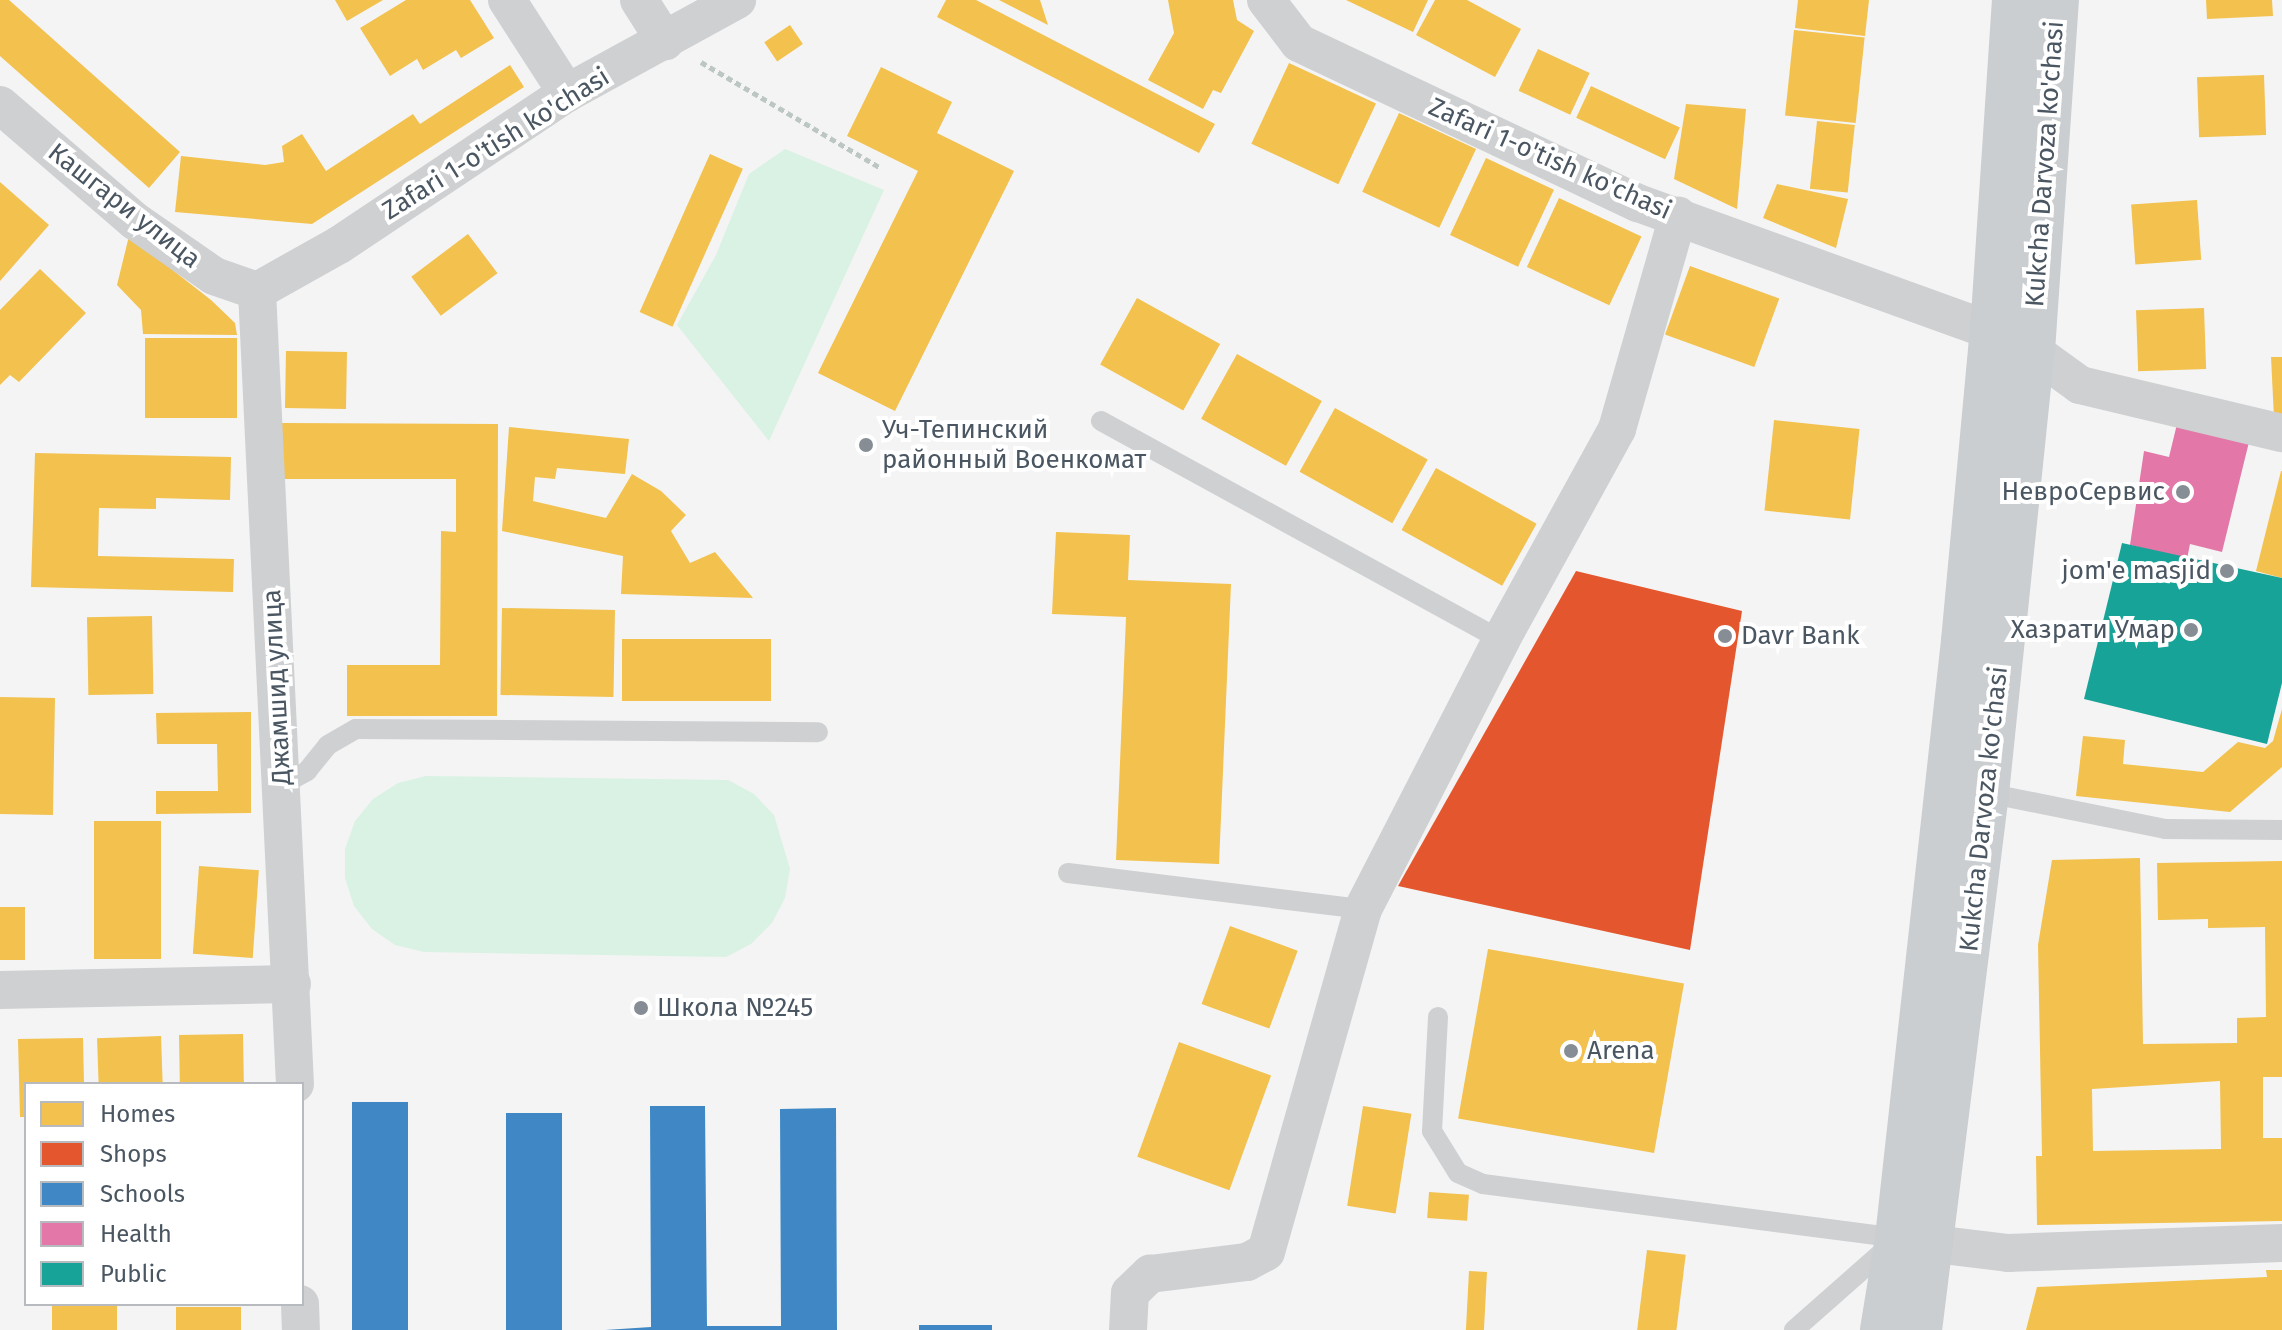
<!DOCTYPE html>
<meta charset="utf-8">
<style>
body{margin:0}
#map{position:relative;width:2282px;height:1330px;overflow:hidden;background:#f4f4f4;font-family:"Fira Sans",sans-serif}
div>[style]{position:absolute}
.green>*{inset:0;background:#d9f2e3}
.homes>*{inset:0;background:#f2c14e;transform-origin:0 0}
.shops>*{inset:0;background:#e4572e}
.schools>*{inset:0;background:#3f88c5;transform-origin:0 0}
.health>*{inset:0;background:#e377a8}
.public>*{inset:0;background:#17a398}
.path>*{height:5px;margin-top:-2.5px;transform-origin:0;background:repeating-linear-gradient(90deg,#bcc7c4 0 6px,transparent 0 10px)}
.lane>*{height:20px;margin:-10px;padding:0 10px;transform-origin:10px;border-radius:10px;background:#ced0d2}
.street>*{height:38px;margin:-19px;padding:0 19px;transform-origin:19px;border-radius:19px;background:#ced0d2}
.primary>*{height:44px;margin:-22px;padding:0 22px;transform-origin:22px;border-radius:22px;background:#caced1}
.dots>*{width:22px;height:22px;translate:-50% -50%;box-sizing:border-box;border:4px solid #fff;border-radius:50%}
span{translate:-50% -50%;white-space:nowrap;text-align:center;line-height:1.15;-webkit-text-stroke:8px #fff;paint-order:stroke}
.street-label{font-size:26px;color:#4a5661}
.poi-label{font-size:26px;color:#4a5661}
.left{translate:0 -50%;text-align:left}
.right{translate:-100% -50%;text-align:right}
.legend{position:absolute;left:24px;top:1082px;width:280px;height:224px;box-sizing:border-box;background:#fff;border:2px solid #b7bbc0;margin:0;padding:10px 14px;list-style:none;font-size:24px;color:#4a5661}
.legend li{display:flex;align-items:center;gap:16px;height:40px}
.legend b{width:40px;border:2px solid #b7bbc0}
</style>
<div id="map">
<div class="green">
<i style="clip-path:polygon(785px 149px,884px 190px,769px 441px,677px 325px,716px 255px,749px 174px)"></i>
<i style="clip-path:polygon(426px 776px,728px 780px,754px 794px,774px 815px,790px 869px,785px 898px,772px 923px,751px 944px,726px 957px,424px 952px,395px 945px,372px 929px,354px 906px,345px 878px,345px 849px,355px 821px,373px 799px,398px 783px)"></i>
</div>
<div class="homes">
<i style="clip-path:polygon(0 0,9px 0,180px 152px,149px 188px,0 56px)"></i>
<i style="clip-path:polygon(335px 0,383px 0,347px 21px)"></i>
<i style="clip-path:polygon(406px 0,470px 0,494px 38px,461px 58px,456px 50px,423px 70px,417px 59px,390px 76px,360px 28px)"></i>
<i style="clip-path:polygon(946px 0,976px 0,1215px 124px,1199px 153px,937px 17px)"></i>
<i style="clip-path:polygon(999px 0,1040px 0,1048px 25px)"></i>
<i style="clip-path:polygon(1168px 0,1233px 0,1237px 20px,1254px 31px,1221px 93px,1213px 90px,1203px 109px,1148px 80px,1174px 33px)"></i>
<i style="clip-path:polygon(1346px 0,1428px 0,1413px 32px)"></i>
<i style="clip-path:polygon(1435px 0,1467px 0,1521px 29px,1495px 77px,1416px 35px)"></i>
<i style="clip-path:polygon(1798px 0,1869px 0,1865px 36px,1795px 28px)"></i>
<i style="clip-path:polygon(2206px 0,2272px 0,2273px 16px,2207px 19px)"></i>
<i style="left:790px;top:25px;width:23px;height:31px;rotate:56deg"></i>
<i style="left:1794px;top:30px;width:71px;height:86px;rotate:6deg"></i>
<i style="left:1538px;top:49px;width:57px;height:46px;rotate:25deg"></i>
<i style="left:1289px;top:63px;width:96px;height:89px;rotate:25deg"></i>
<i style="clip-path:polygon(510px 65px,524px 87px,312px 224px,175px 212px,181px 156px,265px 165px,284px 162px,282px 146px,302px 134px,326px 171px,413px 114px,420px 124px)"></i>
<i style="clip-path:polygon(881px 67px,952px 102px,937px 133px,1014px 171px,895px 411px,818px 373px,918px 171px,847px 136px)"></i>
<i style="left:2264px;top:75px;width:60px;height:67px;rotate:88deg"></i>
<i style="left:1591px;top:86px;width:98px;height:35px;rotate:25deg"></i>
<i style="clip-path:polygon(1686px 104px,1746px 109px,1737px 209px,1674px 179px)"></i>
<i style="left:1399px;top:113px;width:85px;height:87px;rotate:25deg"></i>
<i style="left:1817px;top:121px;width:38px;height:68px;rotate:6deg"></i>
<i style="left:710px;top:154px;width:36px;height:173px;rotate:24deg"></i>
<i style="left:1486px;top:158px;width:75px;height:85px;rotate:25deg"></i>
<i style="clip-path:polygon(0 182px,49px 225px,0 281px)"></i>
<i style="clip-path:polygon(1777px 184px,1848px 199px,1836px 248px,1763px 218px)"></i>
<i style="left:1559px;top:198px;width:91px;height:76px;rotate:25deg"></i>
<i style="left:2197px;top:200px;width:60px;height:66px;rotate:86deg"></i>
<i style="left:468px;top:234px;width:49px;height:71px;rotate:53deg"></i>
<i style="clip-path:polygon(129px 236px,211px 300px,235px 323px,237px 335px,143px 334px,141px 310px,117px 285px)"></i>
<i style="left:1690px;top:266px;width:95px;height:73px;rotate:20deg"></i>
<i style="clip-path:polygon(40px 269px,86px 313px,19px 382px,10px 375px,0 385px,0 310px)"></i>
<i style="left:1137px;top:298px;width:95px;height:76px;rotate:29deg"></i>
<i style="left:2204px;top:308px;width:61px;height:68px;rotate:88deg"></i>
<i style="left:237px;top:338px;width:80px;height:92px;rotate:90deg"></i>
<i style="left:286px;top:351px;width:61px;height:57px;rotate:1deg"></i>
<i style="left:1237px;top:354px;width:97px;height:74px;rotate:29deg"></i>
<i style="clip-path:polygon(2271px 357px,2282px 357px,2282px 417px,2274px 418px)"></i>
<i style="left:1335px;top:408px;width:106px;height:73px;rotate:29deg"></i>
<i style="left:1774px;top:420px;width:86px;height:91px;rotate:6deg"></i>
<i style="clip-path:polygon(282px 423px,498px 424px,497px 716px,347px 716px,347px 665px,440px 665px,441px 531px,456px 532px,456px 479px,281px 479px)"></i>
<i style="clip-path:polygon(509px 427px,629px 439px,625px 474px,557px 468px,555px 479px,535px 477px,533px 501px,606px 518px,632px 474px,661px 491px,686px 515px,671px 531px,690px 563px,715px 552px,753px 598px,621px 594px,623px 556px,502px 531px)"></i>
<i style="clip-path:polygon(35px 453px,231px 457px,230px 500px,156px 498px,156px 509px,99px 508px,98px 556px,234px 559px,233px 592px,31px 587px)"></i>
<i style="left:1436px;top:468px;width:115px;height:71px;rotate:29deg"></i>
<i style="clip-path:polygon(2281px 471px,2282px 471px,2282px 578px,2256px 571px)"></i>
<i style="clip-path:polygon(1056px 532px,1130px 535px,1128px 580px,1231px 584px,1219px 864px,1116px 860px,1126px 617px,1052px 614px)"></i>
<i style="left:502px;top:608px;width:113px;height:87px;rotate:1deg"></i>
<i style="left:152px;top:616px;width:78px;height:65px;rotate:89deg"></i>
<i style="left:622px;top:639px;width:149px;height:62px"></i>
<i style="left:0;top:697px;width:55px;height:117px;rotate:1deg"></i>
<i style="clip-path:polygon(2282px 709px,2282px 767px,2230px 812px,2076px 796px,2083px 736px,2125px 740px,2123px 764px,2203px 772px,2238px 742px,2265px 748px,2273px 741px)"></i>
<i style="clip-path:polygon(251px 712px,251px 813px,156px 814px,156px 791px,218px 791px,217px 744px,157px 744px,156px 713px)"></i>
<i style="left:94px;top:821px;width:67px;height:138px"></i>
<i style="clip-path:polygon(evenodd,2140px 858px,2143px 1044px,2237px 1043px,2237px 1018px,2266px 1017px,2265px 927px,2208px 928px,2208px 919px,2158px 920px,2157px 863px,2282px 861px,2282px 1077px,2263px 1077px,2263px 1138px,2282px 1138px,2282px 1221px,2037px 1225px,2036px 1156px,2042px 1156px,2038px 945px,2052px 860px,2140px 858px,2220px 1081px,2221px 1149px,2093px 1151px,2092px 1089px,2220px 1081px)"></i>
<i style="left:199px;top:866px;width:60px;height:88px;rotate:4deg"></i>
<i style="left:0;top:907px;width:25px;height:53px"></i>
<i style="left:1230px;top:926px;width:72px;height:83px;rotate:20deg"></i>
<i style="left:1488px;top:949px;width:199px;height:172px;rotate:10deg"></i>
<i style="left:243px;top:1034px;width:50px;height:64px;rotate:89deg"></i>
<i style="left:161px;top:1036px;width:48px;height:64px;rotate:88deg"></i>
<i style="clip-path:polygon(83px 1038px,84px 1084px,26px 1084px,26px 1117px,20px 1117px,18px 1039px)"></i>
<i style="left:1179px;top:1042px;width:98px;height:122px;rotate:20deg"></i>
<i style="left:1363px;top:1106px;width:49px;height:101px;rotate:9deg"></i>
<i style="left:1429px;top:1192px;width:40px;height:26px;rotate:4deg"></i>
<i style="left:1647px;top:1250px;width:39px;height:81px;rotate:7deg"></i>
<i style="clip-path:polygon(2266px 1270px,2282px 1270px,2282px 1330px,2026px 1330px,2037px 1287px,2267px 1277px)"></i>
<i style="left:1469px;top:1271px;width:18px;height:59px;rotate:3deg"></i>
<i style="left:52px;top:1304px;width:65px;height:26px"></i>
<i style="left:241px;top:1307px;width:23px;height:65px;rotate:90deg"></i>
</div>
<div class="shops">
<i style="clip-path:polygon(1576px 571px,1742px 611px,1690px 950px,1398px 886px)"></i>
</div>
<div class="schools">
<i style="left:352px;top:1102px;width:56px;height:228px"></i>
<i style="clip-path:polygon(650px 1106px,705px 1106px,707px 1326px,781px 1326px,780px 1109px,836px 1108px,837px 1330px,605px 1330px,651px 1327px)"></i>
<i style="left:506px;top:1113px;width:56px;height:217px"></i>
<i style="left:919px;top:1325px;width:73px;height:5px"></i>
</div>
<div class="health">
<i style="clip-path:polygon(2177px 424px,2249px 442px,2222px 552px,2190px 544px,2187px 559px,2130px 545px,2144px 451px,2169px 457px)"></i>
</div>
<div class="public">
<i style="clip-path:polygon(2122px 543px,2282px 578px,2282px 683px,2267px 744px,2084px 699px)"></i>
</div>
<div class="path">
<i style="left:701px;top:62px;width:207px;rotate:30.5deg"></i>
</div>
<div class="lane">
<i style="left:1101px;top:421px;width:456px;rotate:28.7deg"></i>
<i style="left:282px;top:785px;width:29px;rotate:-29deg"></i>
<i style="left:307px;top:771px;width:33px;rotate:-51deg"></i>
<i style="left:328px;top:745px;width:32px;rotate:-30deg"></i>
<i style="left:356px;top:729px;width:462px;rotate:0.4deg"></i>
<i style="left:1987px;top:793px;width:182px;rotate:11.4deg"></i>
<i style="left:2165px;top:829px;width:117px;rotate:0.5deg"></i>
<i style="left:1068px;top:873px;width:297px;rotate:7deg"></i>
<i style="left:1438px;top:1017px;width:114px;rotate:93deg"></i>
<i style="left:1432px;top:1131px;width:49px;rotate:58.2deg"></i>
<i style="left:1458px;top:1173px;width:27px;rotate:24deg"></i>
<i style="left:1483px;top:1184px;width:418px;rotate:7.4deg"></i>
<i style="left:1794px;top:1330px;width:125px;rotate:-41.4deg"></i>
</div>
<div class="street">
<i style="left:507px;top:0;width:111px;rotate:57.2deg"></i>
<i style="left:639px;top:0;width:49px;rotate:57.6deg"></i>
<i style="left:1266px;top:0;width:54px;rotate:52.5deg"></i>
<i style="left:1299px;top:43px;width:375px;rotate:25.3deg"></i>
<i style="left:1638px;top:203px;width:376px;rotate:19.9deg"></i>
<i style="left:0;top:105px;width:178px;rotate:40.7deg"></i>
<i style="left:135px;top:221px;width:96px;rotate:34.8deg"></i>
<i style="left:214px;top:276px;width:46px;rotate:19.2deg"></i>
<i style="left:257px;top:291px;width:794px;rotate:87.26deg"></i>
<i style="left:257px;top:291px;width:94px;rotate:-29.3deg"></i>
<i style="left:339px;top:245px;width:274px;rotate:-33.7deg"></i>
<i style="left:567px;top:93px;width:194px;rotate:-28.7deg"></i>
<i style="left:2033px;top:351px;width:58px;rotate:35.9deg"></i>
<i style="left:2080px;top:385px;width:208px;rotate:13.4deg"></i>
<i style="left:0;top:990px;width:292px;rotate:-1.2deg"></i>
<i style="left:1934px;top:1244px;width:75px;rotate:6.9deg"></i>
<i style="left:2008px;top:1253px;width:274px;rotate:-2.1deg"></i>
<i style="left:300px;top:1304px;width:26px;rotate:88deg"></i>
<i style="left:1128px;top:1330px;width:37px;rotate:-87deg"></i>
<i style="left:1130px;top:1293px;width:28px;rotate:-44deg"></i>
<i style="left:1150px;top:1274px;width:98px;rotate:-7.1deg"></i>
<i style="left:1247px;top:1262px;width:21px;rotate:-28deg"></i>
<i style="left:1266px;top:1252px;width:356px;rotate:-74.2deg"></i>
<i style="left:1363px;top:909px;width:302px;rotate:-62.8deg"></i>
<i style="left:1501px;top:640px;width:241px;rotate:-61.2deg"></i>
<i style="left:1617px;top:429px;width:222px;rotate:-74deg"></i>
</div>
<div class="primary">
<i style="left:1882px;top:1330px;width:93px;rotate:-80.7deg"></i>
<i style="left:1897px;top:1238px;width:601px;rotate:-83.69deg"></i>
<i style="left:1963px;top:641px;width:311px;rotate:-84.7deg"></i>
<i style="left:1992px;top:331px;width:332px;rotate:-86.2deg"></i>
<i style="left:1920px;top:1330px;width:541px;rotate:-82.89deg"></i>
<i style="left:1987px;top:793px;width:444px;rotate:-84.1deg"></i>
<i style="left:2033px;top:351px;width:352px;rotate:-86.1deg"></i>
</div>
<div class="dots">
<i style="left:866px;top:445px;background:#868d94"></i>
<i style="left:2183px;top:492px;background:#868d94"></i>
<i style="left:2227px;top:571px;background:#868d94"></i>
<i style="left:2191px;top:630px;background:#868d94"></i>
<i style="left:1725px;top:636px;background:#868d94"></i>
<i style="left:641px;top:1008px;background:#868d94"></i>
<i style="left:1571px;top:1051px;background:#868d94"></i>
</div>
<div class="street-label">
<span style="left:496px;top:144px;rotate:-32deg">Zafari 1-o'tish ko'chasi</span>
<span style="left:1550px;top:159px;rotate:24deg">Zafari 1-o'tish ko'chasi</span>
<span style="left:2045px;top:164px;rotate:-86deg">Kukcha Darvoza ko'chasi</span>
<span style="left:124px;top:206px;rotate:38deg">Кашгари улица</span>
<span style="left:277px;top:687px;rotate:-93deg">Джамшид улица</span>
<span style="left:1984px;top:809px;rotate:-84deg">Kukcha Darvoza ko'chasi</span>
</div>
<div class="poi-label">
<span class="left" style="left:882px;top:445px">Уч-Тепинский<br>районный Военкомат</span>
<span class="right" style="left:2165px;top:492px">НевроСервис</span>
<span class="right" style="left:2211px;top:571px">jom'e masjid</span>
<span class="right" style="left:2175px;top:630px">Хазрати Умар</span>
<span class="left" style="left:1741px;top:636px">Davr Bank</span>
<span class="left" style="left:657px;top:1008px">Школа №245</span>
<span class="left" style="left:1587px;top:1051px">Arena</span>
</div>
<ul class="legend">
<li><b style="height:22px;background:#f2c14e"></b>Homes</li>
<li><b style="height:22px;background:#e4572e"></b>Shops</li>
<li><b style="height:22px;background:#3f88c5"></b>Schools</li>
<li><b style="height:22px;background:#e377a8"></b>Health</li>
<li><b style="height:22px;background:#17a398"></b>Public</li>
</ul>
</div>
